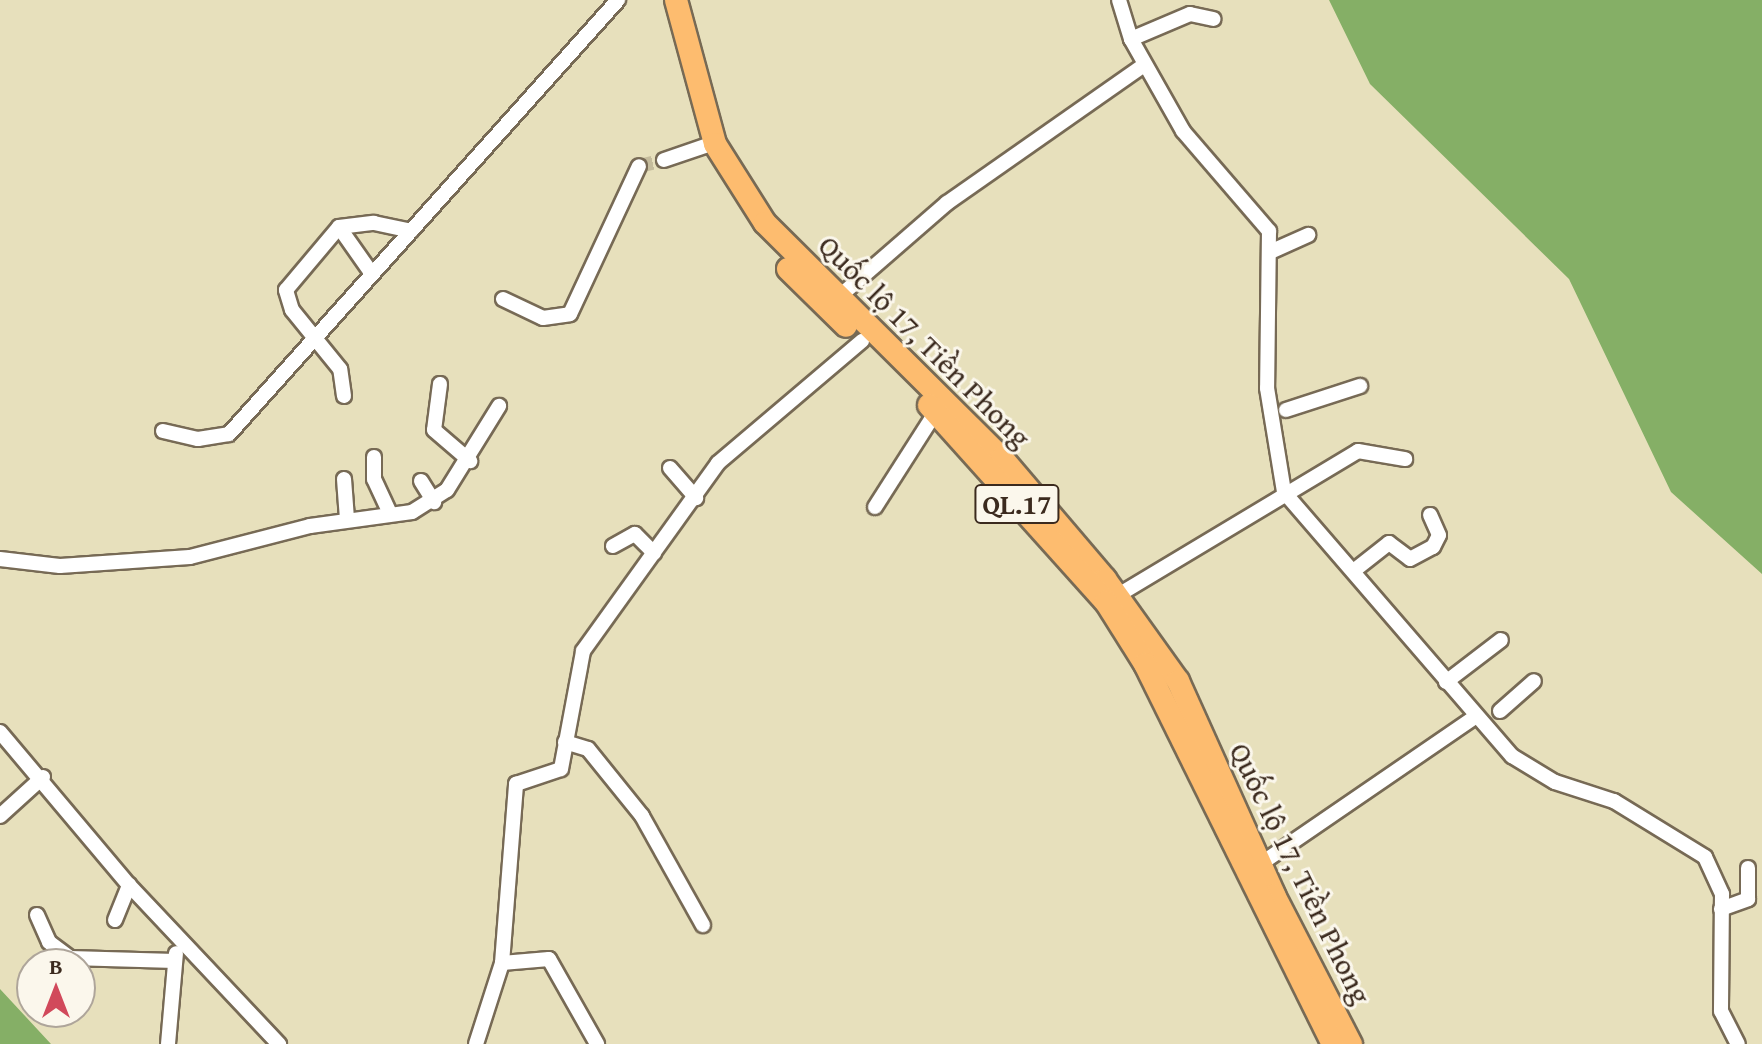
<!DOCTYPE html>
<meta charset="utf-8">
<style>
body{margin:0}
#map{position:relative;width:1762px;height:1044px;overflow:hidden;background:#e7e0bc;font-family:"Gentium Book Plus",serif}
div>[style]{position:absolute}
.forest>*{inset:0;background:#85af66}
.minor-tunnel>*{height:14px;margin-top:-7px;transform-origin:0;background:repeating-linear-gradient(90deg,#c5bc9c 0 14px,transparent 0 21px)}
.roads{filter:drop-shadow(2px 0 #776a55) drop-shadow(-2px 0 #776a55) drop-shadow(0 2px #776a55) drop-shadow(0 -2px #776a55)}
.minor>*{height:14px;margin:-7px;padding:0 7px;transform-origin:7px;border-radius:7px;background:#fff}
.highway>*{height:22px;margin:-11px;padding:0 11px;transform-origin:11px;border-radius:11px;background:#fdbc6f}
span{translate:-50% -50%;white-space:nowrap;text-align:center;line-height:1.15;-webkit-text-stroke:6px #fbf7ec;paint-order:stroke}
.shield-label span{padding:2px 6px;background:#fbf7ec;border:2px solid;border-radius:6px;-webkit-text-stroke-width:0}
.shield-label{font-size:28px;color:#3b2a1e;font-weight:700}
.street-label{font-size:30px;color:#3b2a1e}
.north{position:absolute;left:16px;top:948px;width:80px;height:80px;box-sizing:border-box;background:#fbf7ec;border:2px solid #aea59a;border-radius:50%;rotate:0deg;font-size:22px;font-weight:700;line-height:32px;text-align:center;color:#3b2a1e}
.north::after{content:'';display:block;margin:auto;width:28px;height:36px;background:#d1495b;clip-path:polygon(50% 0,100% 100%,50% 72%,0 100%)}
</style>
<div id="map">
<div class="forest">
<i style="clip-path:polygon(1329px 0,1762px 0,1762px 574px,1671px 492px,1569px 279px,1370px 84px)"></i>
<i style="clip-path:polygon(0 988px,0 989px,51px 1044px,0 1044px)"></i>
</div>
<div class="minor-tunnel">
<i style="left:639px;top:166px;width:26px;rotate:-13deg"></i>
</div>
<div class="roads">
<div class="minor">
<i style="left:1119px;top:0;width:41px;rotate:72.9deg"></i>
<i style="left:1131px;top:39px;width:106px;rotate:60.5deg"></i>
<i style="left:1183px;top:131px;width:132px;rotate:49.3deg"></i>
<i style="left:1269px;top:231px;width:157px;rotate:90.7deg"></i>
<i style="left:1267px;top:388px;width:105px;rotate:80.7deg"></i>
<i style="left:1284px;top:492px;width:349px;rotate:49.2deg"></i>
<i style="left:1512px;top:756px;width:50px;rotate:31.2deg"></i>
<i style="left:1555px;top:782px;width:62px;rotate:17.9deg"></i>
<i style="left:1614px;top:801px;width:107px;rotate:31.6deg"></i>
<i style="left:1705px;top:857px;width:41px;rotate:65.3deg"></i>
<i style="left:1722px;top:894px;width:117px;rotate:90.5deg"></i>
<i style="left:1721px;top:1011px;width:37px;rotate:63deg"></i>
<i style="left:1131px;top:39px;width:64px;rotate:-23deg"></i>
<i style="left:1190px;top:14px;width:24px;rotate:12deg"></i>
<i style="left:664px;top:160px;width:43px;rotate:-18.9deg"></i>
<i style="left:339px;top:227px;width:57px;rotate:54.9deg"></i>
<i style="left:1270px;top:252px;width:42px;rotate:-24.1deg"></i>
<i style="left:503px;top:299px;width:44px;rotate:25.4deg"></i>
<i style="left:543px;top:318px;width:27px;rotate:-8deg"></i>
<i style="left:570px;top:314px;width:163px;rotate:-65deg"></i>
<i style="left:833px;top:302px;width:151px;rotate:-41deg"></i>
<i style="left:947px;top:203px;width:241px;rotate:-35deg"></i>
<i style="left:440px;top:384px;width:46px;rotate:97.4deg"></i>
<i style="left:434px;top:430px;width:48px;rotate:40.7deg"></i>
<i style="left:344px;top:396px;width:27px;rotate:-98deg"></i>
<i style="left:340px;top:369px;width:76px;rotate:-129.1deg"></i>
<i style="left:292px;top:310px;width:21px;rotate:-107deg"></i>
<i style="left:286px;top:290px;width:82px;rotate:-49.9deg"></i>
<i style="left:339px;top:227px;width:35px;rotate:-7deg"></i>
<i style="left:374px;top:223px;width:38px;rotate:12deg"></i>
<i style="left:1286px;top:410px;width:78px;rotate:-18deg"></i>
<i style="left:163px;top:431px;width:36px;rotate:13deg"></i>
<i style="left:198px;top:439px;width:31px;rotate:-9deg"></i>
<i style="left:229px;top:434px;width:583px;rotate:-48.13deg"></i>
<i style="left:374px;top:457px;width:22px;rotate:90deg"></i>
<i style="left:374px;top:479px;width:38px;rotate:65deg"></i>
<i style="left:670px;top:468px;width:40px;rotate:49deg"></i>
<i style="left:344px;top:479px;width:40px;rotate:85.7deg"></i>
<i style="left:421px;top:481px;width:25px;rotate:58deg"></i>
<i style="left:875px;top:507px;width:112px;rotate:-57.4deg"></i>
<i style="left:613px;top:546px;width:25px;rotate:-29deg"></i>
<i style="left:635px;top:534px;width:27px;rotate:45deg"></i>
<i style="left:0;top:559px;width:60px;rotate:6.7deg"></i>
<i style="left:60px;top:566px;width:130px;rotate:-4deg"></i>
<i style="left:190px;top:557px;width:124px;rotate:-14.5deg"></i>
<i style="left:310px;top:526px;width:103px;rotate:-7.8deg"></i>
<i style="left:412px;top:512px;width:41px;rotate:-32.2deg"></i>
<i style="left:447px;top:490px;width:99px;rotate:-58.2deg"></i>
<i style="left:1356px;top:569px;width:42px;rotate:-38.2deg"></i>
<i style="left:1389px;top:543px;width:26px;rotate:37deg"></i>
<i style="left:1410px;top:559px;width:26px;rotate:-28deg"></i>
<i style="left:1433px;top:547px;width:13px;rotate:-63deg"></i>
<i style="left:1439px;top:535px;width:22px;rotate:-114deg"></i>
<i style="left:1110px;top:600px;width:289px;rotate:-31deg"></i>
<i style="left:1358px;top:451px;width:48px;rotate:9.7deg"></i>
<i style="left:1446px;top:682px;width:69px;rotate:-37.4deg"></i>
<i style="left:1500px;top:711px;width:45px;rotate:-41.4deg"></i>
<i style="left:0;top:732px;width:200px;rotate:49.9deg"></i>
<i style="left:129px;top:885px;width:219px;rotate:46.7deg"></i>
<i style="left:565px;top:742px;width:24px;rotate:17deg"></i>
<i style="left:588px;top:749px;width:86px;rotate:51.1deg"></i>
<i style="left:642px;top:816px;width:125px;rotate:60.8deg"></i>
<i style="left:0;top:816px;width:58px;rotate:-42.2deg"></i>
<i style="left:1256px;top:867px;width:264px;rotate:-34.4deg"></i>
<i style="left:1721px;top:909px;width:29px;rotate:-20deg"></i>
<i style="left:1748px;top:899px;width:31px;rotate:-90deg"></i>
<i style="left:37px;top:915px;width:30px;rotate:66deg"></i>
<i style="left:49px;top:942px;width:26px;rotate:37deg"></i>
<i style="left:70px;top:958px;width:105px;rotate:1.6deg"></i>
<i style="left:115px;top:920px;width:38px;rotate:-68deg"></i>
<i style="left:502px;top:963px;width:47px;rotate:-4.9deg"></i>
<i style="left:549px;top:959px;width:98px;rotate:60.5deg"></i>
<i style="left:168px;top:1044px;width:91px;rotate:-85deg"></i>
<i style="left:476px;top:1044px;width:85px;rotate:-72.2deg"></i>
<i style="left:502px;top:963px;width:180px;rotate:-85.5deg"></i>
<i style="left:516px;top:784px;width:47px;rotate:-18.4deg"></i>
<i style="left:561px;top:769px;width:120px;rotate:-79.4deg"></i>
<i style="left:583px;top:651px;width:231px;rotate:-54.3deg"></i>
<i style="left:718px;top:463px;width:189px;rotate:-40.3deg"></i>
</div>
<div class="highway">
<i style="left:676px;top:0;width:149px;rotate:74.8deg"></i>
<i style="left:715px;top:144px;width:93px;rotate:57.7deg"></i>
<i style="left:765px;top:223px;width:334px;rotate:44.8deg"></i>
<i style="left:1002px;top:458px;width:159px;rotate:49.6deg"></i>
<i style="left:1105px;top:579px;width:125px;rotate:54.4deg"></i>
<i style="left:1178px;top:681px;width:235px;rotate:65.8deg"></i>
<i style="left:1274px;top:895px;width:168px;rotate:62.7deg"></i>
<i style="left:788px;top:269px;width:81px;rotate:44.5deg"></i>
<i style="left:929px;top:405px;width:265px;rotate:48.1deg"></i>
<i style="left:1106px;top:602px;width:73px;rotate:57.8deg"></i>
<i style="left:1145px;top:664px;width:424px;rotate:63.7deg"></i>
</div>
</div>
<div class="shield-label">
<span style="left:1017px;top:504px">QL.17</span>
</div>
<div class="street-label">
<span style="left:925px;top:341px;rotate:45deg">Quốc lộ 17, Tiền Phong</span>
<span style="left:1301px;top:873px;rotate:64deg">Quốc lộ 17, Tiền Phong</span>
</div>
<div class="north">B</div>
</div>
